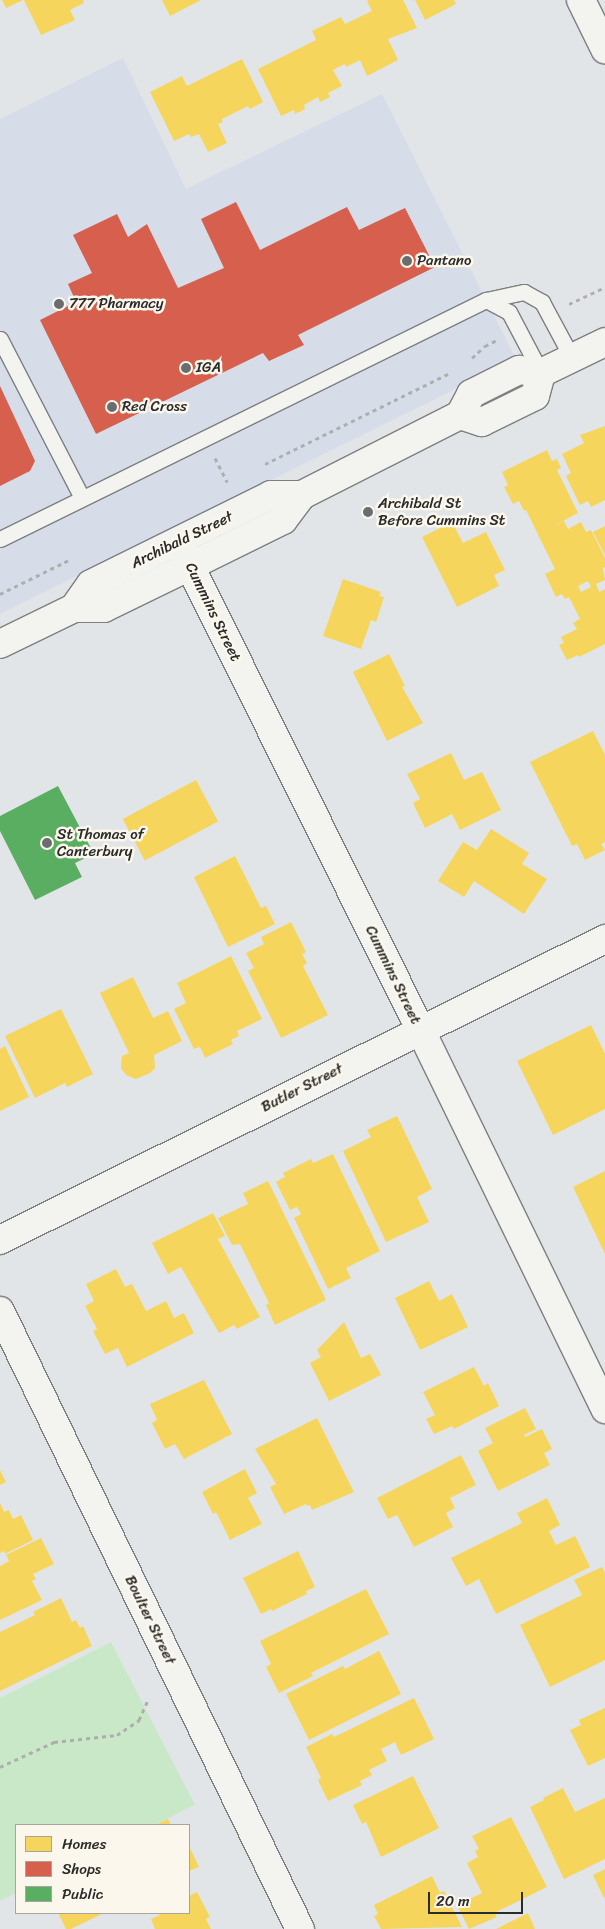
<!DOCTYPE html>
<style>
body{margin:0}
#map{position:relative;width:605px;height:1929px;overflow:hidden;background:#e2e5e8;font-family:Sriracha,sans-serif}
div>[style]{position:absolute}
.built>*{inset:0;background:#d6dde9}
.green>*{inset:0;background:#c8e8c8}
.homes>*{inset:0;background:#f6d55c;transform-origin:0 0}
.shops>*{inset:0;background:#d6604d}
.public>*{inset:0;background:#5aae61}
.path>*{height:3px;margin-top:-1.5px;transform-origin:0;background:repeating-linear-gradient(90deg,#aeaeac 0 4px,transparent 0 8px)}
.roads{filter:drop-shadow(1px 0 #7d7f80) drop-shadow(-1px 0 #7d7f80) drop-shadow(0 1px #7d7f80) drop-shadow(0 -1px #7d7f80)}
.service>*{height:15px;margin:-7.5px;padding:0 7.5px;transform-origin:7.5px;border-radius:7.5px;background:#f3f3f0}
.minor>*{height:28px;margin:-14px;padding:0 14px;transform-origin:14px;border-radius:14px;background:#f3f3f0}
.tertiary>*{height:28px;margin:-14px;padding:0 14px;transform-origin:14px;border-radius:14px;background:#f3f3f0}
.dots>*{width:14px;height:14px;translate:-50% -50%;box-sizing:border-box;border:2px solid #fbf7ec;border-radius:50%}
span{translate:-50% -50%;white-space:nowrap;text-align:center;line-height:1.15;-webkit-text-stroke:5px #fbf7ec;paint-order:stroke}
.poi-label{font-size:15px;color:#2b2b2b}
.left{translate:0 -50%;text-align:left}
.street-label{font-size:15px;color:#2b2b2b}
.legend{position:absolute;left:15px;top:1824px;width:175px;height:90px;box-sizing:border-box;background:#fbf7ec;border:1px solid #a8a59f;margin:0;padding:6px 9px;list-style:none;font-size:15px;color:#2b2b2b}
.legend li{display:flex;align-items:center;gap:10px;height:25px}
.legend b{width:25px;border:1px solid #a8a59f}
.scale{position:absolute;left:428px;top:1892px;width:95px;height:22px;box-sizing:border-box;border:2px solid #2b2b2b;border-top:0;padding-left:6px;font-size:15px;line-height:18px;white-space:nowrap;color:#2b2b2b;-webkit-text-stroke:4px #fbf7ec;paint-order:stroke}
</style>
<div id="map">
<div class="built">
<i style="clip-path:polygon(123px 58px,186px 189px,382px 94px,516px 359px,0 614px,0 119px)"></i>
</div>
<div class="green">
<i style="clip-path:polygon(111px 1642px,195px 1805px,154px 1825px,16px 1825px,16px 1893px,0 1901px,0 1698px)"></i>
</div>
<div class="homes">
<i style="clip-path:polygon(2px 0,23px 0,6px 8px)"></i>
<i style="clip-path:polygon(24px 0,83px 0,84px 3px,70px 10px,75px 20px,41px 35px)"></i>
<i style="clip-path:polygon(162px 0,201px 0,170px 16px)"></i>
<i style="clip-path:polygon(369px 0,403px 0,417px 28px,388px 39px,398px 60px,367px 76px,360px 60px,346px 67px,345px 64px,333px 70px,342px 86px,328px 93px,330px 97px,320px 102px,318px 97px,304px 105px,305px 109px,295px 114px,294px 110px,281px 116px,258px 69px,316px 40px,312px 31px,341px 17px,345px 24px,372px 11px,367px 1px)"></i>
<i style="clip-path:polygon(415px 0,454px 0,456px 4px,425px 20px)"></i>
<i style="clip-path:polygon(242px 59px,263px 102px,250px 109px,248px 106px,222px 119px,223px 122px,218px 124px,227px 143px,208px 152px,199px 134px,191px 137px,189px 134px,174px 141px,150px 92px,182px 76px,187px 86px)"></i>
<i style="clip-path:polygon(605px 426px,605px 500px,591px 507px,588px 501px,580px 505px,566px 476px,571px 473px,562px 454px,584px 443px,580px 435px)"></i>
<i style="clip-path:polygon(evenodd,547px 450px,552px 461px,557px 459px,561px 468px,557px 470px,578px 513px,550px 528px,564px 521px,568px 529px,581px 522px,586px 532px,591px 530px,605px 558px,605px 567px,603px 568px,605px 580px,596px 584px,599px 592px,605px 589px,605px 644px,579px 657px,578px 655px,567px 660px,559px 645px,564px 643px,561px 637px,577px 629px,573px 623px,580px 619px,569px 597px,565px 599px,562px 594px,556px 597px,545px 574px,555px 569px,526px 510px,524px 511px,519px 501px,513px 504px,504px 487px,508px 485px,502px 472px,547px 450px,588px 581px,591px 587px,581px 592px,578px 586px,588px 581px)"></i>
<i style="clip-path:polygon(452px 522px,463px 543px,486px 532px,505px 570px,494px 575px,499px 586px,457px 607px,422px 537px)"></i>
<i style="clip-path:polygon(605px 526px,605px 555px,593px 532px)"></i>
<i style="clip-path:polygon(343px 579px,381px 592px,379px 596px,384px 597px,376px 622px,371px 620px,361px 649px,323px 636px)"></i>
<i style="clip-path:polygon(389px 654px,405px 686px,402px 687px,423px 723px,387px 741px,353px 672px)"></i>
<i style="clip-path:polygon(593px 731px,605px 755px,605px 842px,601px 844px,605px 850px,585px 860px,577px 844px,572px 846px,530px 762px)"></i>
<i style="clip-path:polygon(451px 753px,464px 780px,482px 772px,501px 810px,460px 830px,452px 814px,425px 828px,413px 803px,420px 799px,407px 774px)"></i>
<i style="left:196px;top:780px;width:47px;height:83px;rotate:62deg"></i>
<i style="clip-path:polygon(491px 829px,529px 853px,522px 864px,547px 879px,524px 914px,474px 881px,464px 897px,438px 881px,463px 842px,477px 850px)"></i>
<i style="clip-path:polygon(235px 856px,261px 908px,266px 906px,275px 924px,228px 947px,194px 877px)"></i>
<i style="clip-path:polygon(291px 922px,306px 952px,302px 954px,307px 963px,303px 966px,328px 1015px,281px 1038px,248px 971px,254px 968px,246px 953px,264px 944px,261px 937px)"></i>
<i style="clip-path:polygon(231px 956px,262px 1019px,237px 1031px,239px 1036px,231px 1040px,233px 1044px,205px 1058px,200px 1047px,194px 1049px,174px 1009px,186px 1003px,177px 983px)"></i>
<i style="clip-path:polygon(133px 977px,153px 1018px,168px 1011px,182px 1041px,154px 1055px,155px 1068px,150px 1073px,136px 1079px,126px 1075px,121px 1068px,122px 1056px,129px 1053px,100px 993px)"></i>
<i style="clip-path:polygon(61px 1009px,93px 1074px,67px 1087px,65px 1083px,35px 1098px,5px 1036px)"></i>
<i style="clip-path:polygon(591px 1025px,605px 1054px,605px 1109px,553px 1135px,517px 1061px)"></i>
<i style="clip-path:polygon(5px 1046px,29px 1097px,0 1111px,0 1049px)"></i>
<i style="clip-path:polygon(397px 1116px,432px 1189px,417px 1197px,429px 1222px,386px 1242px,343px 1151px,371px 1137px,367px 1130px)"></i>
<i style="clip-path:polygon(333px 1154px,380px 1251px,346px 1268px,351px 1278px,328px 1289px,294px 1218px,301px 1214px,297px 1207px,290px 1210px,276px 1182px,285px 1177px,283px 1173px,311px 1159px,313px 1163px)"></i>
<i style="clip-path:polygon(605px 1171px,605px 1254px,573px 1187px)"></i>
<i style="clip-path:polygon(268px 1181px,326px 1300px,275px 1325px,266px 1305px,269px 1303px,240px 1244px,232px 1245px,218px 1218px,248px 1204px,243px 1193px)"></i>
<i style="clip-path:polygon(213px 1213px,225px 1236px,218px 1239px,260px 1317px,237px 1329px,234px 1325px,219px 1333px,181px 1267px,168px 1274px,152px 1243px)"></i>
<i style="clip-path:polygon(116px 1269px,125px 1287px,132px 1284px,146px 1311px,166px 1301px,174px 1318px,184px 1313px,194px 1333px,127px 1367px,118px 1348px,105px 1354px,93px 1331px,97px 1329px,85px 1306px,94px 1301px,86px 1284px)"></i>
<i style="clip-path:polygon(429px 1281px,439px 1301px,452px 1294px,468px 1327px,420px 1350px,395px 1298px)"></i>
<i style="clip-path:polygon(344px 1322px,361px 1358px,370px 1354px,381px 1375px,329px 1401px,310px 1363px,321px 1357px,317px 1350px)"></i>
<i style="clip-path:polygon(474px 1367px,484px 1386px,488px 1383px,499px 1406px,454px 1429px,452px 1426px,434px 1434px,426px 1419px,435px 1415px,423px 1392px)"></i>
<i style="clip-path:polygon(204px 1380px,232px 1434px,184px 1459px,175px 1444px,165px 1449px,152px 1423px,157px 1420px,150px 1404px)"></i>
<i style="clip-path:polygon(525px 1408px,536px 1429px,524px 1435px,525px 1437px,542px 1429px,552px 1449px,544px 1453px,550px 1465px,498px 1491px,478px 1451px,493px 1443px,485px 1428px)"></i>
<i style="clip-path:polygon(317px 1418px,354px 1492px,312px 1510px,310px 1505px,307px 1506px,306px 1504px,284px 1514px,270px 1487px,276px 1484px,255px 1449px)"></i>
<i style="clip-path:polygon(461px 1455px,476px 1485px,450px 1498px,455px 1508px,446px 1513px,453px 1527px,414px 1547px,397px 1515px,388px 1519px,377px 1498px)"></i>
<i style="clip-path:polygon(245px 1469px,257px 1493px,248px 1498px,262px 1524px,230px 1540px,216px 1512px,213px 1514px,202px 1492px)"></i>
<i style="clip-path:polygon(0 1470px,6px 1482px,0 1485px)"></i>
<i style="clip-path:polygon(547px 1498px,560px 1525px,549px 1531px,556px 1545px,575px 1536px,590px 1567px,496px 1614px,479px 1579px,466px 1586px,451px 1558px,522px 1523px,517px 1513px)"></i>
<i style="clip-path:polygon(0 1503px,4px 1512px,9px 1510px,13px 1519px,21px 1515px,33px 1540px,5px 1554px,4px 1551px,0 1553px)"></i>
<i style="clip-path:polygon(41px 1538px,54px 1564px,33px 1574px,36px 1579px,32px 1581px,42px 1600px,0 1620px,0 1566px,9px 1561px,6px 1555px)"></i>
<i style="clip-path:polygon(298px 1551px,315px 1587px,306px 1591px,307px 1594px,272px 1611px,271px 1609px,261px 1614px,243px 1578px)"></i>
<i style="clip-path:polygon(602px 1567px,605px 1573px,605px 1660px,550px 1687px,520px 1625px,582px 1595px,574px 1580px)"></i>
<i style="clip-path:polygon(366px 1589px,389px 1634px,311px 1673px,313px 1676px,279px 1693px,266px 1667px,271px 1664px,260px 1641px)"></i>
<i style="clip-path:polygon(61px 1598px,72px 1622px,76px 1620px,80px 1628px,83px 1626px,92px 1646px,0 1691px,0 1632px,35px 1615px,33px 1612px)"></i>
<i style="clip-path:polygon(379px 1651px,401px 1694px,309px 1740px,286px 1694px,343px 1666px,345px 1669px)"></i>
<i style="clip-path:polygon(414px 1698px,434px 1739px,401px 1755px,395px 1742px,381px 1749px,387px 1761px,369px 1770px,372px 1775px,360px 1781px,362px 1785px,328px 1801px,318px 1780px,321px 1778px,306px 1747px,332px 1734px,334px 1737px)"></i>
<i style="clip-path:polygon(605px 1708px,605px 1758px,588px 1766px,570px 1730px,581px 1725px,579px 1720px)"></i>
<i style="clip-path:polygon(413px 1776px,439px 1828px,381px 1857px,366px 1822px,362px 1824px,353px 1805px)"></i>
<i style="clip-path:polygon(563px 1788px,575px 1812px,605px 1798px,605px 1859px,564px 1879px,530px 1807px,544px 1800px,543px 1798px)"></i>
<i style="clip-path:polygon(511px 1817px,547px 1887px,494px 1913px,497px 1917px,469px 1929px,457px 1905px,482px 1893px,467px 1863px,478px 1857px,475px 1851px,479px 1849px,472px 1836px)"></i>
<i style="clip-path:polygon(168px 1819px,171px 1825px,155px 1825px)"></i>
<i style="clip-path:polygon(189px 1846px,199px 1867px,189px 1871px)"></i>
<i style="clip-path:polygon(605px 1869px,605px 1897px,604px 1898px,593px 1875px)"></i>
<i style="clip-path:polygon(432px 1876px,440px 1893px,444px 1891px,462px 1927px,381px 1929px,374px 1916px,378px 1914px,374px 1905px)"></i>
<i style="clip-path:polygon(197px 1892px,210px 1917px,206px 1919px,211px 1929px,155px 1929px,151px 1919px,160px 1915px,159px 1913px,189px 1913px,189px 1896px)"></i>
<i style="clip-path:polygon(58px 1913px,104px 1913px,71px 1929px,66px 1929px)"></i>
<i style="clip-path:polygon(528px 1913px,535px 1929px,496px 1929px)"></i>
</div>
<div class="shops">
<i style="clip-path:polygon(236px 202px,260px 250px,347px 207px,359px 230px,405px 208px,435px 267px,298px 335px,304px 345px,269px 361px,263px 353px,96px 434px,40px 320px,76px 302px,68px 284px,92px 273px,73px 235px,117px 214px,128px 237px,147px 224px,178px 288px,224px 268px,201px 219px)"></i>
<i style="clip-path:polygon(0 386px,35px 461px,30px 471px,0 486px)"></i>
</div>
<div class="public">
<i style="clip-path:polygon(58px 786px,94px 854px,75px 863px,82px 877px,35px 900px,0 831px,0 816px)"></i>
</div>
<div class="path">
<i style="left:569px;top:304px;width:40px;rotate:-25deg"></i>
<i style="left:472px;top:358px;width:18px;rotate:-43deg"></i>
<i style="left:485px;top:346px;width:13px;rotate:-27deg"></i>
<i style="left:215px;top:458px;width:27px;rotate:63deg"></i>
<i style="left:265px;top:464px;width:204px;rotate:-26.2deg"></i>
<i style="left:0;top:594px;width:79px;rotate:-26.2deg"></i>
<i style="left:0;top:1767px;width:60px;rotate:-24.8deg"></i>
<i style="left:54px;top:1742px;width:63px;rotate:-6.3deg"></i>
<i style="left:117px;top:1735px;width:27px;rotate:-34deg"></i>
<i style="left:139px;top:1720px;width:22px;rotate:-66deg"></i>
</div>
<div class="roads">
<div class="service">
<i style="left:486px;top:300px;width:26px;rotate:28deg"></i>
<i style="left:509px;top:312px;width:69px;rotate:62.3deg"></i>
<i style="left:0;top:339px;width:179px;rotate:62.7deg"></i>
<i style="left:0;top:539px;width:542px;rotate:-26.19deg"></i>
<i style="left:486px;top:300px;width:39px;rotate:-12deg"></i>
<i style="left:524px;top:292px;width:21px;rotate:29deg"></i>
<i style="left:542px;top:302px;width:64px;rotate:61.8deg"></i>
</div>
<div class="minor">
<i style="left:581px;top:0;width:55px;rotate:63.9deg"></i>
<i style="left:180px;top:546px;width:539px;rotate:63.58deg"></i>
<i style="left:420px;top:1029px;width:423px;rotate:64deg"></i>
<i style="left:0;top:1240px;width:676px;rotate:-26.45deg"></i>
<i style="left:0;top:1311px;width:687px;rotate:64.11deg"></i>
</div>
<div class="tertiary">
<i style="left:460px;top:415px;width:23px;rotate:18deg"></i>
<i style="left:482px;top:422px;width:59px;rotate:-26.1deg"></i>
<i style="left:535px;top:396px;width:24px;rotate:-75deg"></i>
<i style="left:74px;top:608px;width:29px;rotate:-55deg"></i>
<i style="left:91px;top:584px;width:201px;rotate:-26.3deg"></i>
<i style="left:271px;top:495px;width:31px"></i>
<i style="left:302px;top:495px;width:177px;rotate:-26.9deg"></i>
<i style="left:460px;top:415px;width:24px;rotate:-62deg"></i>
<i style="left:471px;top:394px;width:54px;rotate:-26.6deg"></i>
<i style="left:519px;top:370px;width:22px;rotate:8deg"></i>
<i style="left:541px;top:373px;width:71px;rotate:-25.8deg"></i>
<i style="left:0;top:644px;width:82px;rotate:-25.9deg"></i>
<i style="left:74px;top:608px;width:30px"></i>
<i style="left:104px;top:608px;width:96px;rotate:-26deg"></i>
<i style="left:190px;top:566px;width:104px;rotate:-26.3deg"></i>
<i style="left:283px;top:520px;width:31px;rotate:-53deg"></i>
</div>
</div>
<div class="dots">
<i style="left:407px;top:261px;background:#6b6c6d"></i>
<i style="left:59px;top:304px;background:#6b6c6d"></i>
<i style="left:186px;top:368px;background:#6b6c6d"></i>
<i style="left:112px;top:407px;background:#6b6c6d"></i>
<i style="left:368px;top:512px;background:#6b6c6d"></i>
<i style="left:47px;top:843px;background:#6b6c6d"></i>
</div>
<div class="poi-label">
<span class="left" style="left:417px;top:261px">Pantano</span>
<span class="left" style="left:69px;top:304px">777 Pharmacy</span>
<span class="left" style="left:196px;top:368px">IGA</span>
<span class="left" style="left:122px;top:407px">Red Cross</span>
<span class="left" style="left:378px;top:512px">Archibald St<br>Before Cummins St</span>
<span class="left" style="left:57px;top:843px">St Thomas of<br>Canterbury</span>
</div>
<div class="street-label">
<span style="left:182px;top:540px;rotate:-26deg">Archibald Street</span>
<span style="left:213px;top:612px;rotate:64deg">Cummins Street</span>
<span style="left:393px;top:975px;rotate:64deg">Cummins Street</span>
<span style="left:302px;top:1088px;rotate:-27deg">Butler Street</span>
<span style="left:150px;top:1620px;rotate:64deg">Boulter Street</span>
</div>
<ul class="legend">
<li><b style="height:14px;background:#f6d55c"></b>Homes</li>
<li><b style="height:14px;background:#d6604d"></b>Shops</li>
<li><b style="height:14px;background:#5aae61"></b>Public</li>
</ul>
<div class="scale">20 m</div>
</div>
